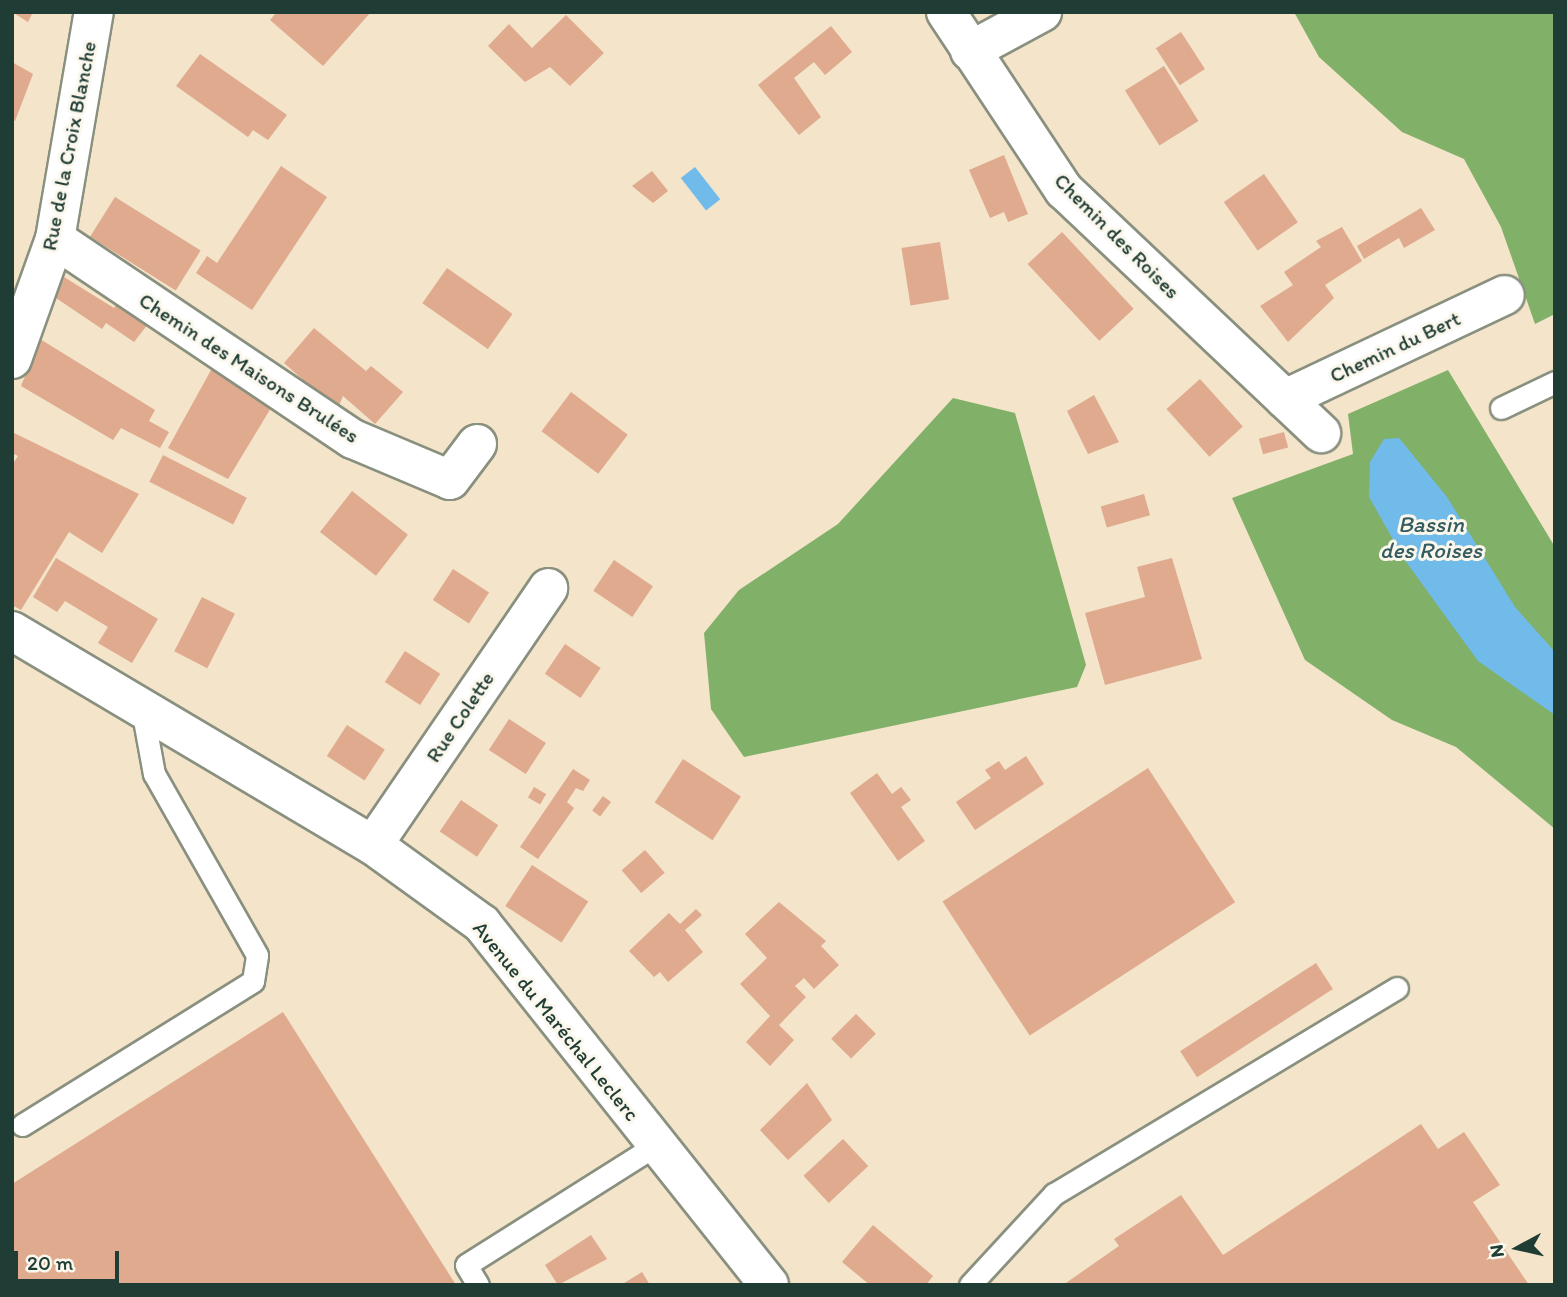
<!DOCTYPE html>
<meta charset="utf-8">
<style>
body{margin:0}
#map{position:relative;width:1567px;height:1297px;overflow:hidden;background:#f3e4ca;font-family:Itim,sans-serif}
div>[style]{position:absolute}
.forest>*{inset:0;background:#81b068}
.water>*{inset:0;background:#70bbe9;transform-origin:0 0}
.building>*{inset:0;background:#dfaa8d;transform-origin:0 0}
.roads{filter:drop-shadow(2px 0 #89907f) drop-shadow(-2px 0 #89907f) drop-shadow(0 2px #89907f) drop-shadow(0 -2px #89907f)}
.lane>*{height:21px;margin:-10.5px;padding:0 10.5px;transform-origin:10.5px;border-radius:10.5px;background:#fff}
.street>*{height:38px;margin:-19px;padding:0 19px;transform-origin:19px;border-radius:19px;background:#fff}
.secondary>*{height:38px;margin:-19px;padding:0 19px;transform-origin:19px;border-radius:19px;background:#fff}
span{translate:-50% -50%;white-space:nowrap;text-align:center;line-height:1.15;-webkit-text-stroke:6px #fbf7ec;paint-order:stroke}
.street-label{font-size:21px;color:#1f3d34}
.water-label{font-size:23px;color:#335c61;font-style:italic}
.frame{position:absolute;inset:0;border:14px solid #1f3d34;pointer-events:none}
.north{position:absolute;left:1483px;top:1213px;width:70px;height:70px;-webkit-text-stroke:5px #fbf7ec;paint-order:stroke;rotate:262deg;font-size:19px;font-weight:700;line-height:28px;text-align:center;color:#1f3d34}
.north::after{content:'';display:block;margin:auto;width:24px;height:32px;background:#1f3d34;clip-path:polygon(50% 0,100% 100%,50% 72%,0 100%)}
.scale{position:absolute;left:14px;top:1251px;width:105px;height:32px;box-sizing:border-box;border:4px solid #1f3d34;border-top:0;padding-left:9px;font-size:21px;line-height:24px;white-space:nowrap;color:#1f3d34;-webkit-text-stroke:5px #fbf7ec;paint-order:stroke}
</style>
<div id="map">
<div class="forest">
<i style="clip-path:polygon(1294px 12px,1555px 12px,1555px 314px,1535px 324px,1501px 227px,1464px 159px,1402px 132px,1319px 57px)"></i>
<i style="clip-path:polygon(1448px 370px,1555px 547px,1555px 829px,1456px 747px,1392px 720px,1305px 660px,1232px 498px,1353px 454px,1348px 414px)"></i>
<i style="clip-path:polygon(953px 398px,1015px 413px,1086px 665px,1077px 687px,744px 757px,711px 709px,704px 633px,739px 590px,838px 524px)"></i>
</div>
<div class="water">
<i style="left:695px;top:167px;width:41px;height:18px;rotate:52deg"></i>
<i style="clip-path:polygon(1399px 438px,1447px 497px,1515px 607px,1555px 652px,1555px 715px,1478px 661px,1404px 559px,1369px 497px,1370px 462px,1384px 439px)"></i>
</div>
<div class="building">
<i style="clip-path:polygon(12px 12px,33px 12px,28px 22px)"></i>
<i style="clip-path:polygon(277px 12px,371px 12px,323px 66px,270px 20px)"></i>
<i style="clip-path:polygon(566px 15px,604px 53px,570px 86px,550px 67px,525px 82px,488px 46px,509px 24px,532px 48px)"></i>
<i style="clip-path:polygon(831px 26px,852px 52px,825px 75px,814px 62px,794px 78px,821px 117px,799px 135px,758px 85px)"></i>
<i style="left:1181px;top:32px;width:44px;height:30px;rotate:57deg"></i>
<i style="clip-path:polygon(200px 54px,287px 115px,268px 140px,253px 130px,248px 137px,176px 86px)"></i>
<i style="clip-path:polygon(12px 62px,33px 74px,15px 121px,12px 119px)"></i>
<i style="left:1164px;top:66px;width:65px;height:46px;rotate:58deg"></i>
<i style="clip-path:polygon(1004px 155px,1028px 214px,1008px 222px,1004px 212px,990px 218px,969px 170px)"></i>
<i style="clip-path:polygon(281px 166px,327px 197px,252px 310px,196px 273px,207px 256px,217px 263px)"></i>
<i style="clip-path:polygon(652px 171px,668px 191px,653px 203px,632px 186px)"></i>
<i style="left:1264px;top:174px;width:59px;height:49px;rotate:55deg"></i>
<i style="left:115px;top:197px;width:101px;height:47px;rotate:32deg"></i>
<i style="clip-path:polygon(1421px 208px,1435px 230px,1404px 248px,1399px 238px,1364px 259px,1357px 246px)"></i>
<i style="clip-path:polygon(1342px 227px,1362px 261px,1325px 285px,1334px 298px,1288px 342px,1260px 306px,1293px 285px,1284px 272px,1321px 247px,1316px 241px)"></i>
<i style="left:1062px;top:232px;width:105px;height:47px;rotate:47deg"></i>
<i style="left:940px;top:242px;width:58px;height:39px;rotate:81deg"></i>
<i style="left:447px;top:268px;width:80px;height:43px;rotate:35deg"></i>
<i style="clip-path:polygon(64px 277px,114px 308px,120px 299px,152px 319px,134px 342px,106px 323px,102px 329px,56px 298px)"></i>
<i style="clip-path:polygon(314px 328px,366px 371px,371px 366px,403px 392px,375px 424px,343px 396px,337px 410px,284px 363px)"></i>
<i style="clip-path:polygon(40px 339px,155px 410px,149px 421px,169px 432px,160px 448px,121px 428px,113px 440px,21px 386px)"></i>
<i style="clip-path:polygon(216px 361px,274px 403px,228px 479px,168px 448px)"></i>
<i style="left:1200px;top:379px;width:64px;height:45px;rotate:48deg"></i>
<i style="left:571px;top:392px;width:71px;height:49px;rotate:37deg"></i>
<i style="clip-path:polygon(1094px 395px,1119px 442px,1088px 454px,1067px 411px)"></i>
<i style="clip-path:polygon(12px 432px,139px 494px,102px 553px,69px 532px,21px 610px,12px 605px,12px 465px,18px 456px,12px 453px)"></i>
<i style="left:1284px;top:432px;width:16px;height:26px;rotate:75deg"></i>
<i style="left:163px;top:455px;width:94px;height:30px;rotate:27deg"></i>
<i style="left:352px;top:491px;width:71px;height:52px;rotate:38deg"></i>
<i style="left:1144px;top:494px;width:22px;height:45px;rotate:74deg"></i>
<i style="clip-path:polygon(56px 558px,158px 619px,132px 663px,98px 643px,108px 627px,65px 601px,57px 612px,33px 597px)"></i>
<i style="clip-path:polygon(1172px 558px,1202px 659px,1105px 685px,1085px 613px,1145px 597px,1137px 567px)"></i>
<i style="left:614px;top:560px;width:47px;height:37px;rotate:34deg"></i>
<i style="left:453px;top:569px;width:43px;height:37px;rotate:33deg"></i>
<i style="left:202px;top:597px;width:37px;height:61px;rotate:27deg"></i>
<i style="left:565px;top:644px;width:43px;height:36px;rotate:34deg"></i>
<i style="left:405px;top:651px;width:42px;height:37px;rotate:33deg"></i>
<i style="left:509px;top:719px;width:44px;height:37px;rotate:33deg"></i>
<i style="left:347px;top:725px;width:45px;height:37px;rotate:33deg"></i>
<i style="clip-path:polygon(1026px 756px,1044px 784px,975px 830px,956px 802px,991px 778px,985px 770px,999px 761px,1005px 770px)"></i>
<i style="left:683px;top:759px;width:69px;height:52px;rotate:33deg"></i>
<i style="left:1148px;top:768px;width:160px;height:245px;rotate:57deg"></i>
<i style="clip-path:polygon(573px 769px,590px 780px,583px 791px,576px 788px,567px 802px,574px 808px,538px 859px,520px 847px)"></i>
<i style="clip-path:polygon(877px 773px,892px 794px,901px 787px,911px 800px,901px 807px,925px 841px,898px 861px,850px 793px)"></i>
<i style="left:534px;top:787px;width:14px;height:12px;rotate:30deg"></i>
<i style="left:603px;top:796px;width:10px;height:18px;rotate:37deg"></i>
<i style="left:461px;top:800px;width:45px;height:38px;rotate:34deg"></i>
<i style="left:645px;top:850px;width:30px;height:31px;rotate:49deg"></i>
<i style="left:532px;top:865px;width:67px;height:49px;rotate:33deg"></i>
<i style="clip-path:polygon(779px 902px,826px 941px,821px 946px,839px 965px,814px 989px,804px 978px,795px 986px,806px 997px,779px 1025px,794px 1040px,770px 1066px,746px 1042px,770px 1016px,740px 984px,767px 958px,745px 934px)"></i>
<i style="clip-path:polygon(696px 909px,702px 915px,685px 930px,703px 952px,668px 982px,660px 972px,654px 977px,629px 951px,669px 913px,680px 924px)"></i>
<i style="left:1316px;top:963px;width:31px;height:162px;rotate:57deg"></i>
<i style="clip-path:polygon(283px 1012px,456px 1285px,12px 1285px,12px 1184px)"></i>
<i style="left:856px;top:1014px;width:28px;height:35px;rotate:45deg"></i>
<i style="clip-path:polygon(807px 1083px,832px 1120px,788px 1160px,760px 1130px)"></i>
<i style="clip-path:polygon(1421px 1124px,1438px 1149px,1464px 1132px,1500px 1185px,1473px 1202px,1529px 1285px,1063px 1285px,1119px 1246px,1114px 1239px,1181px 1195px,1223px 1255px)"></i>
<i style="left:843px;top:1139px;width:37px;height:54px;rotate:47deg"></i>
<i style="clip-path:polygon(873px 1225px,933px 1276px,926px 1285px,870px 1285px,842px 1262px)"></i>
<i style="clip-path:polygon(591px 1235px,607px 1259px,558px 1285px,545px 1265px)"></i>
<i style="clip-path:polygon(642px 1272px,650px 1285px,621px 1285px)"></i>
</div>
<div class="roads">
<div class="lane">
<i style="left:1501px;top:408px;width:60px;rotate:-25.7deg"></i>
<i style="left:22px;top:1125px;width:272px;rotate:-31.9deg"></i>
<i style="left:253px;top:981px;width:26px;rotate:-81deg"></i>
<i style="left:257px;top:955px;width:208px;rotate:-119.6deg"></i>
<i style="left:154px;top:774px;width:61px;rotate:-100.4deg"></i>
<i style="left:478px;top:1285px;width:23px;rotate:-121deg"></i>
<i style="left:466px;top:1265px;width:225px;rotate:-32.3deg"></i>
<i style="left:970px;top:1285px;width:124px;rotate:-47.3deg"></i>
<i style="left:1054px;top:1194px;width:400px;rotate:-31deg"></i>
</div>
<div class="street">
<i style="left:946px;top:12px;width:214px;rotate:56.5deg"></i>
<i style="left:1064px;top:190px;width:354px;rotate:43.4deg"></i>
<i style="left:970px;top:51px;width:82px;rotate:-28.4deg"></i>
<i style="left:55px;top:239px;width:359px;rotate:33.9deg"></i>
<i style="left:353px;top:439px;width:105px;rotate:22.9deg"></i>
<i style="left:450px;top:480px;width:45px;rotate:-53.1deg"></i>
<i style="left:1285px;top:399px;width:243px;rotate:-25.3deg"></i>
<i style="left:12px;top:631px;width:420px;rotate:30.7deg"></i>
<i style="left:373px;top:845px;width:135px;rotate:35.9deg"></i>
<i style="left:482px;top:924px;width:461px;rotate:51.5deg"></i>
<i style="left:373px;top:845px;width:311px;rotate:-55.7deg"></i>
</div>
<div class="secondary">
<i style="left:12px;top:359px;width:127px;rotate:-70.3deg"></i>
<i style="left:55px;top:239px;width:230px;rotate:-80.3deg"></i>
</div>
</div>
<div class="street-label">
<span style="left:69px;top:146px;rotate:-79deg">Rue de la Croix Blanche</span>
<span style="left:1117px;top:236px;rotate:45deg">Chemin des Roises</span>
<span style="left:1395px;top:347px;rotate:-25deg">Chemin du Bert</span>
<span style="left:249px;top:368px;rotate:33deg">Chemin des Maisons Brulées</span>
<span style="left:460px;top:717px;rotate:-56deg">Rue Colette</span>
<span style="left:556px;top:1021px;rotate:51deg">Avenue du Maréchal Leclerc</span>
</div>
<div class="water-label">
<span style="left:1431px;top:537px">Bassin<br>des Roises</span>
</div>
<div class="frame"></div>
<div class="north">N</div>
<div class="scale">20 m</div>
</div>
